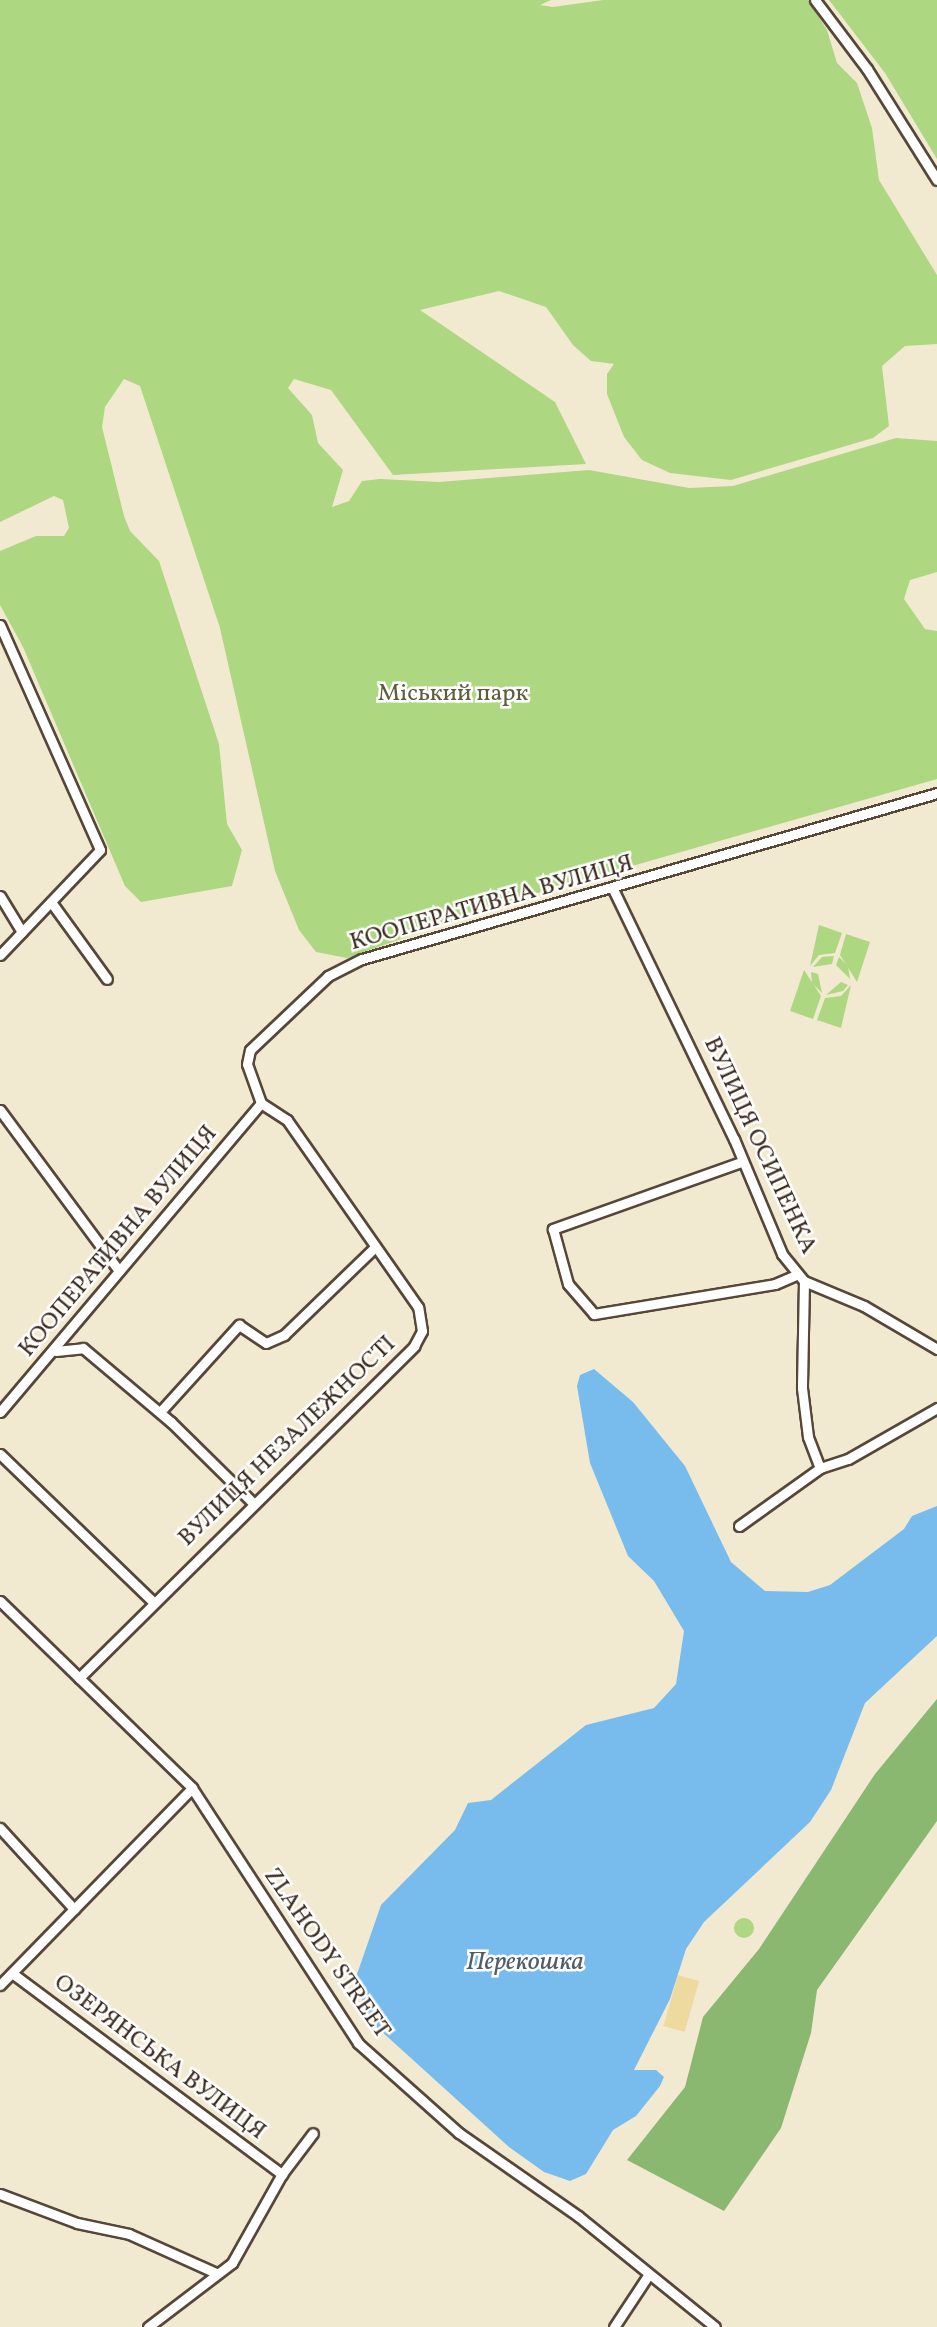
<!DOCTYPE html>
<meta charset="utf-8">
<style>
body{margin:0}
#map{position:relative;width:937px;height:2327px;overflow:hidden;background:#f2e9d1;font-family:Vollkorn,serif}
div>[style]{position:absolute}
.green>*{inset:0;background:#aed782}
.round{border-radius:50%}
.forest>*{inset:0;background:#8ab870}
.sand>*{inset:0;background:#eeda9e;transform-origin:0 0}
.water>*{inset:0;background:#78bcee}
.roads{filter:drop-shadow(2px 0 #564739) drop-shadow(-2px 0 #564739) drop-shadow(0 2px #564739) drop-shadow(0 -2px #564739)}
.street>*{height:9px;margin:-4.5px;padding:0 4.5px;transform-origin:4.5px;border-radius:4.5px;background:#fff}
span{translate:-50% -50%;white-space:nowrap;text-align:center;line-height:1.15;-webkit-text-stroke:5px #fff;paint-order:stroke}
.park-label{font-size:24px;color:#5e5e3c}
.street-label{font-size:24px;color:#3b2a1e}
.water-label{font-size:26px;color:#505d67;font-style:italic}
</style>
<div id="map">
<div class="green">
<i style="clip-path:polygon(0 0,551px 0,540px 5px,553px 7px,603px 0,808px 0,827px 30px,837px 63px,857px 83px,872px 128px,879px 180px,937px 275px,937px 344px,905px 346px,882px 366px,889px 426px,873px 438px,731px 480px,670px 473px,642px 460px,624px 437px,607px 394px,607px 374px,614px 364px,591px 361px,573px 345px,546px 307px,499px 291px,420px 310px,555px 402px,586px 464px,393px 475px,331px 390px,294px 379px,288px 388px,312px 415px,318px 443px,343px 470px,332px 507px,349px 501px,362px 481px,380px 479px,439px 482px,589px 470px,689px 488px,733px 486px,896px 438px,937px 441px,937px 572px,910px 580px,904px 599px,925px 629px,937px 631px,937px 779px,506px 902px,347px 958px,316px 952px,299px 930px,275px 871px,220px 628px,140px 386px,124px 379px,105px 407px,102px 427px,124px 516px,130px 531px,159px 561px,219px 744px,227px 824px,242px 850px,232px 886px,141px 902px,125px 886px,23px 647px,0 605px,0 551px,36px 536px,64px 536px,69px 528px,63px 500px,54px 496px,0 522px)"></i>
<i style="clip-path:polygon(829px 0,937px 0,937px 159px,885px 73px)"></i>
<i style="clip-path:polygon(819px 925px,842px 933px,835px 953px,819px 955px,810px 966px)"></i>
<i style="clip-path:polygon(846px 934px,870px 942px,857px 982px,840px 955px)"></i>
<i style="clip-path:polygon(834px 956px,832px 964px,813px 967px,822px 957px)"></i>
<i style="clip-path:polygon(839px 957px,848px 966px,850px 979px,836px 965px)"></i>
<i style="clip-path:polygon(804px 970px,821px 996px,813px 1019px,790px 1011px)"></i>
<i style="clip-path:polygon(811px 972px,818px 974px,822px 993px,812px 983px)"></i>
<i style="clip-path:polygon(841px 982px,848px 985px,843px 991px,826px 995px)"></i>
<i style="clip-path:polygon(851px 985px,841px 1028px,817px 1020px,825px 998px,841px 996px)"></i>
<i class="round" style="left:734px;top:1918px;width:20px;height:20px"></i>
</div>
<div class="forest">
<i style="clip-path:polygon(937px 1699px,937px 1821px,817px 1990px,811px 2033px,781px 2128px,724px 2211px,627px 2160px,685px 2087px,703px 2017px,759px 1949px,875px 1774px)"></i>
</div>
<div class="sand">
<i style="left:678px;top:1975px;width:22px;height:53px;rotate:16deg"></i>
</div>
<div class="water">
<i style="clip-path:polygon(594px 1369px,633px 1402px,685px 1466px,731px 1562px,765px 1591px,808px 1592px,830px 1585px,904px 1529px,912px 1516px,937px 1506px,937px 1636px,865px 1703px,831px 1790px,810px 1822px,704px 1922px,686px 1949px,670px 1999px,634px 2070px,656px 2070px,664px 2077px,660px 2086px,636px 2116px,613px 2130px,586px 2174px,570px 2181px,544px 2172px,509px 2147px,370px 2021px,355px 1980px,381px 1905px,455px 1830px,468px 1803px,491px 1800px,586px 1725px,654px 1708px,676px 1684px,684px 1631px,654px 1581px,628px 1556px,590px 1463px,577px 1386px,580px 1375px)"></i>
</div>
<div class="roads">
<div class="street">
<i style="left:815px;top:0;width:86px;rotate:53deg"></i>
<i style="left:867px;top:69px;width:131px;rotate:57.8deg"></i>
<i style="left:0;top:625px;width:246px;rotate:66deg"></i>
<i style="left:100px;top:850px;width:145px;rotate:133.6deg"></i>
<i style="left:613px;top:889px;width:278px;rotate:64.2deg"></i>
<i style="left:734px;top:1139px;width:125px;rotate:67.3deg"></i>
<i style="left:782px;top:1254px;width:35px;rotate:51deg"></i>
<i style="left:804px;top:1281px;width:107px;rotate:91.1deg"></i>
<i style="left:802px;top:1388px;width:49px;rotate:83deg"></i>
<i style="left:808px;top:1437px;width:33px;rotate:69deg"></i>
<i style="left:0;top:896px;width:42px;rotate:58.6deg"></i>
<i style="left:51px;top:902px;width:95px;rotate:54deg"></i>
<i style="left:261px;top:1103px;width:41px;rotate:-109.7deg"></i>
<i style="left:247px;top:1064px;width:14px;rotate:-78deg"></i>
<i style="left:250px;top:1050px;width:108px;rotate:-43.5deg"></i>
<i style="left:328px;top:976px;width:38px;rotate:-27deg"></i>
<i style="left:362px;top:959px;width:598px;rotate:-16.1deg"></i>
<i style="left:0;top:1110px;width:200px;rotate:53.5deg"></i>
<i style="left:741px;top:1162px;width:200px;rotate:160.4deg"></i>
<i style="left:553px;top:1229px;width:57px;rotate:74.7deg"></i>
<i style="left:568px;top:1284px;width:40px;rotate:49deg"></i>
<i style="left:594px;top:1314px;width:183px;rotate:-9.4deg"></i>
<i style="left:775px;top:1284px;width:25px;rotate:-23deg"></i>
<i style="left:804px;top:1281px;width:65px;rotate:22.6deg"></i>
<i style="left:864px;top:1306px;width:85px;rotate:30.5deg"></i>
<i style="left:56px;top:1351px;width:27px;rotate:-6deg"></i>
<i style="left:83px;top:1348px;width:115px;rotate:40.1deg"></i>
<i style="left:171px;top:1422px;width:114px;rotate:44.6deg"></i>
<i style="left:0;top:1412px;width:404px;rotate:-49.8deg"></i>
<i style="left:160px;top:1412px;width:118px;rotate:-47.8deg"></i>
<i style="left:239px;top:1325px;width:32px;rotate:34deg"></i>
<i style="left:266px;top:1343px;width:20px;rotate:-24deg"></i>
<i style="left:284px;top:1335px;width:125px;rotate:-44deg"></i>
<i style="left:0;top:1454px;width:213px;rotate:44deg"></i>
<i style="left:739px;top:1526px;width:100px;rotate:-35.6deg"></i>
<i style="left:820px;top:1468px;width:29px;rotate:-18deg"></i>
<i style="left:848px;top:1459px;width:103px;rotate:-29.8deg"></i>
<i style="left:0;top:1601px;width:268px;rotate:44.2deg"></i>
<i style="left:192px;top:1788px;width:304px;rotate:56.9deg"></i>
<i style="left:358px;top:2043px;width:135px;rotate:41.7deg"></i>
<i style="left:459px;top:2133px;width:145px;rotate:34.9deg"></i>
<i style="left:578px;top:2216px;width:176px;rotate:39deg"></i>
<i style="left:79px;top:1678px;width:472px;rotate:-44.7deg"></i>
<i style="left:414px;top:1346px;width:17px;rotate:-62deg"></i>
<i style="left:422px;top:1331px;width:24px;rotate:-99deg"></i>
<i style="left:418px;top:1307px;width:228px;rotate:-125deg"></i>
<i style="left:287px;top:1120px;width:31px;rotate:-147deg"></i>
<i style="left:0;top:1828px;width:110px;rotate:47.6deg"></i>
<i style="left:12px;top:1973px;width:337px;rotate:36.7deg"></i>
<i style="left:0;top:1985px;width:275px;rotate:-45.7deg"></i>
<i style="left:0;top:2194px;width:82px;rotate:20.6deg"></i>
<i style="left:77px;top:2223px;width:53px;rotate:11.9deg"></i>
<i style="left:129px;top:2234px;width:95px;rotate:24.1deg"></i>
<i style="left:148px;top:2327px;width:106px;rotate:-37.3deg"></i>
<i style="left:232px;top:2263px;width:102px;rotate:-60.7deg"></i>
<i style="left:282px;top:2174px;width:51px;rotate:-52.9deg"></i>
<i style="left:614px;top:2327px;width:60px;rotate:-56.6deg"></i>
</div>
</div>
<div class="park-label">
<span style="left:453px;top:695px">Міський парк</span>
</div>
<div class="street-label">
<span style="left:492px;top:904px;rotate:-16deg">КООПЕРАТИВНА ВУЛИЦЯ</span>
<span style="left:759px;top:1146px;rotate:65deg">ВУЛИЦЯ ОСИПЕНКА</span>
<span style="left:119px;top:1242px;rotate:-50deg">КООПЕРАТИВНА ВУЛИЦЯ</span>
<span style="left:288px;top:1442px;rotate:-44deg">ВУЛИЦЯ НЕЗАЛЕЖНОСТІ</span>
<span style="left:326px;top:1954px;rotate:55deg">ZLAHODY STREET</span>
<span style="left:159px;top:2058px;rotate:37deg">ОЗЕРЯНСЬКА ВУЛИЦЯ</span>
</div>
<div class="water-label">
<span style="left:525px;top:1963px">Перекошка</span>
</div>
</div>
